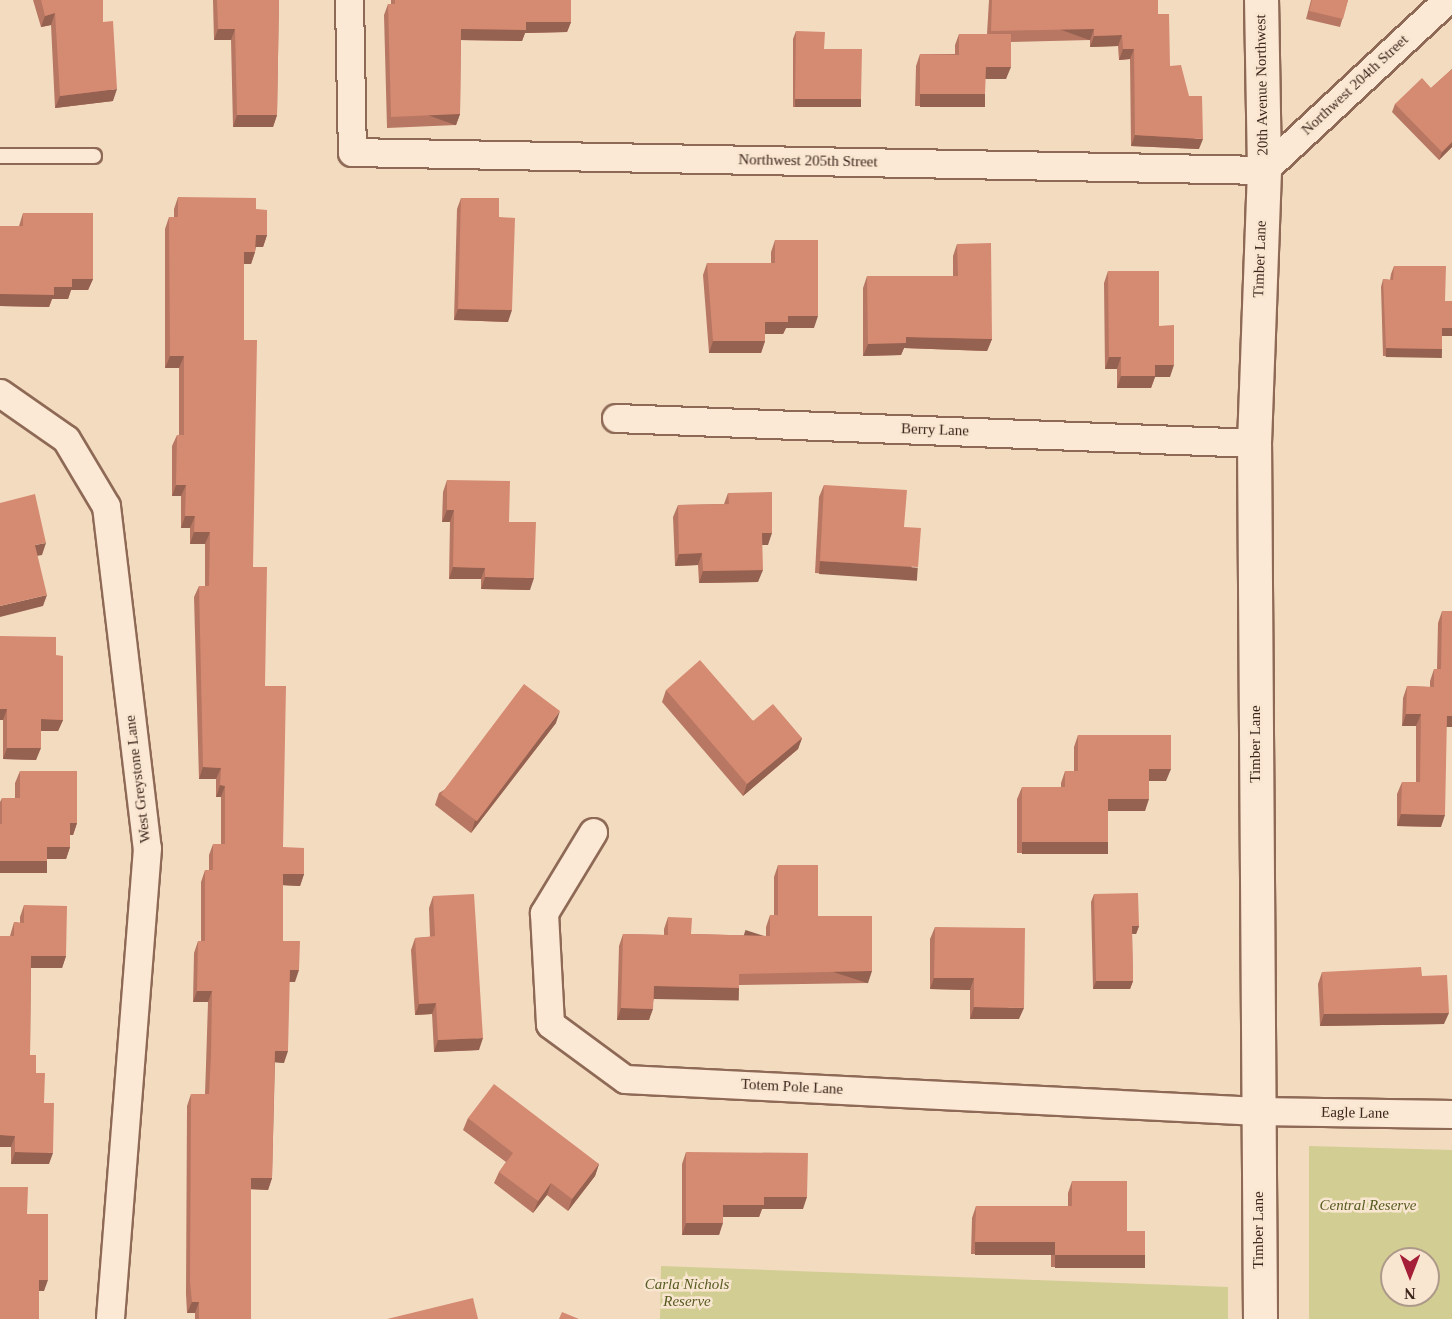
<!DOCTYPE html>
<style>
body{margin:0}
#map{position:relative;width:1452px;height:1319px;overflow:hidden;background:#f3dbc0;font-family:"Times New Roman",serif}
div>[style]{position:absolute}
.green>*{inset:0;background:#d2ce93}
.roads{filter:drop-shadow(2px 0 #8e6a56) drop-shadow(-2px 0 #8e6a56) drop-shadow(0 2px #8e6a56) drop-shadow(0 -2px #8e6a56)}
.lane>*{height:14px;margin:-7px;padding:0 7px;transform-origin:7px;border-radius:7px;background:#fce9d5}
.street>*{height:27px;margin:-13.5px;padding:0 13.5px;transform-origin:13.5px;border-radius:13.5px;background:#fce9d5}
.secondary>*{height:33px;margin:-16.5px;padding:0 16.5px;transform-origin:16.5px;border-radius:16.5px;background:#fce9d5}
.wall>*{inset:0;background:#b77762}
.shaded-wall>*{inset:0;background:#956150;transform-origin:0 0}
.building>*{inset:0;background:#d58a72;transform-origin:0 0}
span{translate:-50% -50%;white-space:nowrap;text-align:center;line-height:1.15;-webkit-text-stroke:5px #f9e6d1;paint-order:stroke}
.street-label{font-size:15px;color:#3c261c}
.park-label{font-size:15px;color:#565b20;font-style:italic}
.north{position:absolute;left:1380px;top:1247px;width:60px;height:60px;box-sizing:border-box;background:#f9e6d1;border:2px solid #ad9989;border-radius:50%;rotate:180deg;font-size:16px;font-weight:700;line-height:24px;text-align:center;color:#3c261c}
.north::after{content:'';display:block;margin:auto;width:21px;height:27px;background:#a41f37;clip-path:polygon(50% 0,100% 100%,50% 72%,0 100%)}
</style>
<div id="map">
<div class="green">
<i style="clip-path:polygon(evenodd,1309px 1146px,1452px 1150px,1452px 1319px,1309px 1319px,1309px 1146px,1392px 1259px,1428px 1259px,1428px 1295px,1392px 1295px,1392px 1259px)"></i>
<i style="clip-path:polygon(661px 1266px,1228px 1287px,1228px 1319px,660px 1319px)"></i>
</div>
<div class="roads">
<div class="lane">
<i style="left:0;top:156px;width:94px"></i>
</div>
<div class="street">
<i style="left:349px;top:0;width:152px;rotate:88.9deg"></i>
<i style="left:352px;top:152px;width:912px;rotate:1.13deg"></i>
<i style="left:1264px;top:170px;width:250px;rotate:-42.9deg"></i>
<i style="left:0;top:393px;width:80px;rotate:34.9deg"></i>
<i style="left:66px;top:439px;width:78px;rotate:59.2deg"></i>
<i style="left:106px;top:506px;width:344px;rotate:83.2deg"></i>
<i style="left:147px;top:848px;width:472px;rotate:94.5deg"></i>
<i style="left:616px;top:418px;width:638px;rotate:2.24deg"></i>
<i style="left:593px;top:832px;width:95px;rotate:121.2deg"></i>
<i style="left:544px;top:913px;width:111px;rotate:86.9deg"></i>
<i style="left:550px;top:1024px;width:93px;rotate:36.3deg"></i>
<i style="left:625px;top:1079px;width:634px;rotate:2.89deg"></i>
<i style="left:1258px;top:1111px;width:194px;rotate:0.9deg"></i>
</div>
<div class="secondary">
<i style="left:1260px;top:1319px;width:876px;rotate:-90.39deg"></i>
<i style="left:1254px;top:443px;width:273px;rotate:-87.9deg"></i>
<i style="left:1264px;top:170px;width:170px;rotate:-91deg"></i>
</div>
</div>
<div class="wall">
<i style="clip-path:polygon(33px 0,103px 0,103px 22px,113px 101px,55px 108px,51px 25px,41px 27px)"></i>
<i style="clip-path:polygon(213px 0,279px 0,277px 115px,273px 127px,233px 127px,231px 40px,214px 40px)"></i>
<i style="clip-path:polygon(391px 0,571px 0,571px 22px,567px 32px,525px 33px,522px 41px,461px 40px,460px 114px,456px 125px,387px 128px,384px 15px,388px 4px,391px 4px)"></i>
<i style="clip-path:polygon(989px 0,1158px 0,1158px 14px,1170px 66px,1199px 149px,1131px 146px,1130px 59px,1119px 60px,1118px 46px,1090px 47px,1090px 40px,1011px 42px,1006px 79px,985px 79px,981px 106px,915px 106px,916px 66px,920px 54px,955px 54px,955px 45px,959px 34px,987px 34px)"></i>
<i style="clip-path:polygon(1311px 0,1348px 0,1340px 27px,1306px 19px)"></i>
<i style="clip-path:polygon(796px 31px,824px 49px,861px 99px,858px 107px,793px 107px,793px 39px)"></i>
<i style="clip-path:polygon(1452px 69px,1452px 147px,1439px 160px,1392px 112px,1395px 104px,1431px 88px)"></i>
<i style="clip-path:polygon(178px 197px,256px 209px,267px 235px,263px 247px,256px 247px,255px 252px,251px 264px,244px 264px,244px 340px,253px 567px,265px 686px,283px 847px,304px 874px,300px 886px,283px 885px,283px 941px,295px 982px,289px 982px,284px 1063px,275px 1062px,272px 1178px,268px 1190px,251px 1189px,251px 1319px,195px 1319px,195px 1313px,187px 1313px,186px 1294px,187px 1106px,191px 1094px,205px 1094px,206px 1065px,208px 1002px,193px 1002px,194px 953px,198px 941px,201px 941px,201px 882px,205px 870px,209px 870px,209px 855px,213px 844px,221px 844px,221px 797px,216px 797px,216px 779px,199px 779px,194px 597px,199px 586px,205px 586px,205px 544px,190px 544px,190px 528px,181px 528px,181px 496px,172px 496px,172px 446px,177px 435px,179px 435px,179px 368px,165px 368px,165px 229px,169px 217px,174px 217px,174px 209px)"></i>
<i style="clip-path:polygon(461px 198px,499px 217px,508px 322px,454px 320px,457px 209px)"></i>
<i style="clip-path:polygon(23px 213px,93px 279px,88px 290px,71px 290px,68px 299px,52px 299px,49px 307px,0 306px,0 226px,19px 226px)"></i>
<i style="clip-path:polygon(775px 240px,814px 328px,786px 328px,783px 334px,765px 334px,765px 341px,761px 353px,709px 353px,703px 275px,707px 263px,771px 263px,771px 252px)"></i>
<i style="clip-path:polygon(957px 244px,992px 339px,987px 351px,904px 348px,901px 355px,863px 356px,863px 288px,867px 276px,953px 276px,953px 256px)"></i>
<i style="clip-path:polygon(1394px 266px,1445px 301px,1452px 301px,1452px 336px,1442px 336px,1439px 357px,1383px 356px,1381px 287px,1383px 279px,1390px 280px,1391px 274px)"></i>
<i style="clip-path:polygon(1108px 271px,1159px 326px,1170px 377px,1155px 377px,1151px 388px,1117px 388px,1117px 369px,1105px 369px,1104px 283px)"></i>
<i style="clip-path:polygon(447px 480px,509px 522px,530px 590px,481px 589px,481px 579px,449px 579px,450px 522px,442px 522px,443px 492px)"></i>
<i style="clip-path:polygon(824px 485px,904px 527px,914px 579px,815px 573px,819px 497px)"></i>
<i style="clip-path:polygon(728px 493px,768px 545px,762px 545px,758px 582px,699px 583px,698px 565px,675px 566px,673px 517px,678px 505px,724px 504px)"></i>
<i style="clip-path:polygon(1442px 611px,1452px 727px,1446px 727px,1441px 827px,1397px 826px,1397px 794px,1402px 782px,1416px 782px,1416px 726px,1402px 726px,1403px 698px,1407px 686px,1430px 687px,1430px 681px,1434px 669px,1437px 669px,1438px 623px)"></i>
<i style="clip-path:polygon(0 636px,63px 720px,58px 731px,41px 731px,36px 760px,3px 759px,3px 720px,0 720px)"></i>
<i style="clip-path:polygon(666px 690px,802px 738px,798px 749px,743px 796px,662px 702px)"></i>
<i style="clip-path:polygon(556px 723px,471px 833px,435px 805px,439px 793px)"></i>
<i style="clip-path:polygon(1078px 735px,1166px 781px,1149px 781px,1145px 811px,1108px 811px,1104px 853px,1017px 853px,1017px 799px,1022px 787px,1061px 787px,1061px 783px,1065px 771px,1074px 771px,1074px 747px)"></i>
<i style="clip-path:polygon(20px 771px,77px 823px,73px 835px,70px 835px,70px 847px,66px 859px,47px 859px,42px 873px,0 873px,0 802px,2px 798px,15px 798px,15px 783px)"></i>
<i style="clip-path:polygon(778px 865px,868px 983px,739px 985px,734px 1000px,654px 998px,649px 1020px,617px 1020px,619px 946px,623px 934px,664px 935px,664px 929px,668px 917px,691px 934px,766px 936px,766px 927px,770px 915px,774px 915px,774px 877px)"></i>
<i style="clip-path:polygon(1094px 894px,1139px 926px,1136px 934px,1132px 934px,1133px 981px,1130px 989px,1093px 989px,1091px 902px)"></i>
<i style="clip-path:polygon(433px 896px,479px 1050px,434px 1052px,432px 1014px,415px 1015px,411px 950px,415px 938px,430px 937px,429px 908px)"></i>
<i style="clip-path:polygon(24px 905px,66px 956px,62px 968px,31px 968px,30px 1055px,44px 1103px,49px 1164px,11px 1164px,11px 1147px,0 1147px,0 936px,10px 936px,14px 922px,20px 923px,20px 917px)"></i>
<i style="clip-path:polygon(935px 927px,1019px 1019px,970px 1019px,970px 990px,930px 989px,930px 939px)"></i>
<i style="clip-path:polygon(1322px 972px,1422px 976px,1444px 1024px,1320px 1026px,1318px 984px)"></i>
<i style="clip-path:polygon(468px 1118px,599px 1164px,595px 1176px,568px 1211px,547px 1195px,533px 1213px,494px 1183px,499px 1172px,506px 1162px,463px 1130px)"></i>
<i style="clip-path:polygon(686px 1152px,803px 1209px,762px 1209px,759px 1217px,723px 1217px,719px 1235px,682px 1235px,682px 1164px)"></i>
<i style="clip-path:polygon(1072px 1181px,1127px 1231px,1145px 1255px,1141px 1267px,1051px 1267px,1051px 1254px,971px 1254px,972px 1218px,976px 1206px,1068px 1206px,1068px 1193px)"></i>
</div>
<div class="shaded-wall">
<i style="clip-path:polygon(55px 13px,51px 25px,41px 27px,45px 16px)"></i>
<i style="clip-path:polygon(526px 22px,571px 22px,567px 32px,525px 33px,522px 41px,457px 40px,461px 29px)"></i>
<i style="clip-path:polygon(218px 29px,235px 29px,231px 40px,214px 40px)"></i>
<i style="left:1094px;top:29px;width:12px;height:103px;rotate:110deg"></i>
<i style="clip-path:polygon(1122px 35px,1118px 46px,1090px 47px,1094px 36px)"></i>
<i style="clip-path:polygon(1123px 49px,1134px 49px,1130px 59px,1119px 60px)"></i>
<i style="clip-path:polygon(986px 67px,1011px 67px,1006px 79px,981px 79px)"></i>
<i style="clip-path:polygon(117px 89px,113px 101px,55px 108px,60px 96px)"></i>
<i style="left:920px;top:94px;width:65px;height:13px"></i>
<i style="left:795px;top:99px;width:66px;height:8px"></i>
<i style="left:460px;top:114px;width:12px;height:69px;rotate:110deg"></i>
<i style="clip-path:polygon(237px 115px,277px 115px,273px 127px,233px 127px)"></i>
<i style="clip-path:polygon(1135px 135px,1203px 139px,1199px 149px,1131px 146px)"></i>
<i style="clip-path:polygon(1452px 142px,1452px 147px,1439px 160px,1442px 152px)"></i>
<i style="clip-path:polygon(256px 235px,267px 235px,263px 247px,252px 247px)"></i>
<i style="clip-path:polygon(244px 252px,255px 252px,251px 264px,240px 264px)"></i>
<i style="clip-path:polygon(72px 279px,93px 279px,88px 290px,71px 290px,68px 299px,52px 299px,49px 307px,0 306px,0 294px)"></i>
<i style="clip-path:polygon(458px 309px,512px 310px,508px 322px,454px 320px)"></i>
<i style="clip-path:polygon(788px 316px,818px 316px,814px 328px,786px 328px,783px 334px,761px 334px,765px 322px)"></i>
<i style="clip-path:polygon(1442px 328px,1452px 328px,1452px 336px,1439px 336px)"></i>
<i style="clip-path:polygon(906px 337px,992px 339px,987px 351px,904px 348px,901px 355px,863px 356px,868px 344px)"></i>
<i style="clip-path:polygon(713px 341px,765px 341px,761px 353px,709px 353px)"></i>
<i style="left:1386px;top:348px;width:56px;height:9px;rotate:1deg"></i>
<i style="clip-path:polygon(170px 356px,184px 356px,179px 368px,165px 368px)"></i>
<i style="clip-path:polygon(1109px 357px,1121px 357px,1117px 369px,1105px 369px)"></i>
<i style="clip-path:polygon(1155px 365px,1174px 365px,1170px 377px,1155px 377px,1151px 388px,1117px 388px,1121px 376px)"></i>
<i style="clip-path:polygon(176px 485px,186px 485px,181px 496px,172px 496px)"></i>
<i style="clip-path:polygon(447px 510px,454px 510px,450px 522px,442px 522px)"></i>
<i style="clip-path:polygon(185px 516px,195px 516px,190px 528px,181px 528px)"></i>
<i style="clip-path:polygon(194px 532px,210px 532px,205px 544px,190px 544px)"></i>
<i style="clip-path:polygon(762px 533px,772px 533px,768px 545px,757px 545px)"></i>
<i style="clip-path:polygon(46px 543px,42px 555px,31px 557px,35px 545px)"></i>
<i style="clip-path:polygon(702px 553px,698px 565px,675px 566px,679px 554px)"></i>
<i style="left:820px;top:561px;width:98px;height:13px;rotate:4deg"></i>
<i style="clip-path:polygon(453px 567px,485px 568px,481px 579px,449px 579px)"></i>
<i style="clip-path:polygon(763px 570px,758px 582px,699px 583px,703px 571px)"></i>
<i style="clip-path:polygon(485px 577px,534px 578px,530px 590px,481px 589px)"></i>
<i style="clip-path:polygon(47px 595px,43px 606px,0 617px,0 606px)"></i>
<i style="clip-path:polygon(0 709px,7px 709px,3px 720px,0 720px)"></i>
<i style="clip-path:polygon(560px 711px,556px 723px,471px 833px,475px 821px)"></i>
<i style="clip-path:polygon(1406px 714px,1421px 714px,1416px 726px,1402px 726px)"></i>
<i style="clip-path:polygon(1447px 716px,1452px 716px,1452px 727px,1442px 727px)"></i>
<i style="clip-path:polygon(41px 719px,63px 720px,58px 731px,37px 731px)"></i>
<i style="clip-path:polygon(802px 738px,798px 749px,743px 796px,747px 784px)"></i>
<i style="clip-path:polygon(7px 748px,41px 748px,36px 760px,3px 759px)"></i>
<i style="clip-path:polygon(203px 767px,221px 768px,216px 779px,199px 779px)"></i>
<i style="clip-path:polygon(1149px 769px,1171px 769px,1166px 781px,1145px 781px)"></i>
<i style="clip-path:polygon(220px 785px,225px 786px,221px 797px,216px 797px)"></i>
<i style="clip-path:polygon(1108px 799px,1149px 799px,1145px 811px,1104px 811px)"></i>
<i style="clip-path:polygon(1401px 814px,1445px 815px,1441px 827px,1397px 826px)"></i>
<i style="clip-path:polygon(70px 823px,77px 823px,73px 835px,66px 835px)"></i>
<i style="left:1022px;top:842px;width:86px;height:12px"></i>
<i style="clip-path:polygon(47px 847px,70px 847px,66px 859px,42px 859px)"></i>
<i style="left:0;top:861px;width:47px;height:12px"></i>
<i style="clip-path:polygon(283px 874px,304px 874px,300px 886px,279px 885px)"></i>
<i style="clip-path:polygon(1132px 926px,1139px 926px,1136px 934px,1129px 934px)"></i>
<i style="clip-path:polygon(31px 956px,66px 956px,62px 968px,27px 968px)"></i>
<i style="clip-path:polygon(290px 970px,299px 970px,295px 982px,285px 982px)"></i>
<i style="left:872px;top:971px;width:13px;height:133px;rotate:108deg"></i>
<i style="clip-path:polygon(934px 978px,974px 978px,970px 990px,930px 989px)"></i>
<i style="clip-path:polygon(1096px 981px,1133px 981px,1130px 989px,1093px 989px)"></i>
<i style="left:654px;top:986px;width:85px;height:13px;rotate:1deg"></i>
<i style="clip-path:polygon(197px 991px,212px 991px,208px 1002px,193px 1002px)"></i>
<i style="clip-path:polygon(436px 1003px,432px 1014px,415px 1015px,419px 1004px)"></i>
<i style="clip-path:polygon(974px 1007px,1024px 1008px,1019px 1019px,970px 1019px)"></i>
<i style="clip-path:polygon(621px 1008px,653px 1009px,649px 1020px,617px 1020px)"></i>
<i style="clip-path:polygon(1449px 1013px,1444px 1024px,1320px 1026px,1324px 1014px)"></i>
<i style="clip-path:polygon(483px 1038px,479px 1050px,434px 1052px,438px 1040px)"></i>
<i style="clip-path:polygon(275px 1051px,288px 1051px,284px 1063px,271px 1062px)"></i>
<i style="clip-path:polygon(0 1135px,15px 1136px,11px 1147px,0 1147px)"></i>
<i style="clip-path:polygon(15px 1152px,53px 1153px,49px 1164px,11px 1164px)"></i>
<i style="clip-path:polygon(599px 1164px,595px 1176px,568px 1211px,572px 1199px)"></i>
<i style="clip-path:polygon(251px 1178px,272px 1178px,268px 1190px,247px 1189px)"></i>
<i style="clip-path:polygon(551px 1183px,547px 1195px,533px 1213px,538px 1201px)"></i>
<i style="clip-path:polygon(764px 1197px,807px 1197px,803px 1209px,762px 1209px,759px 1217px,719px 1217px,723px 1205px)"></i>
<i style="clip-path:polygon(686px 1223px,723px 1223px,719px 1235px,682px 1235px)"></i>
<i style="left:975px;top:1242px;width:80px;height:13px"></i>
<i style="left:1055px;top:1255px;width:90px;height:13px"></i>
<i style="clip-path:polygon(39px 1280px,48px 1280px,44px 1291px,34px 1291px)"></i>
<i style="clip-path:polygon(192px 1302px,199px 1302px,195px 1313px,187px 1313px)"></i>
</div>
<div class="building">
<i style="clip-path:polygon(41px 0,103px 0,103px 22px,113px 21px,117px 89px,60px 96px,55px 13px,45px 16px)"></i>
<i style="clip-path:polygon(217px 0,279px 0,277px 115px,237px 115px,235px 29px,218px 29px)"></i>
<i style="clip-path:polygon(395px 0,571px 0,571px 22px,526px 22px,526px 30px,461px 29px,460px 114px,391px 117px,388px 4px,395px 4px)"></i>
<i style="clip-path:polygon(992px 0,1158px 0,1158px 14px,1169px 14px,1170px 66px,1181px 65px,1189px 96px,1202px 96px,1203px 139px,1135px 135px,1134px 49px,1123px 49px,1122px 35px,1094px 36px,1094px 29px,991px 31px)"></i>
<i style="clip-path:polygon(1312px 0,1348px 0,1343px 19px,1309px 11px)"></i>
<i style="clip-path:polygon(796px 31px,825px 32px,824px 49px,862px 49px,861px 99px,795px 99px)"></i>
<i style="clip-path:polygon(959px 34px,1011px 34px,1011px 67px,986px 67px,985px 94px,920px 94px,920px 54px,959px 55px)"></i>
<i style="clip-path:polygon(1452px 69px,1452px 142px,1442px 152px,1395px 104px,1422px 78px,1431px 88px)"></i>
<i style="clip-path:polygon(178px 197px,256px 198px,256px 209px,267px 210px,267px 235px,256px 235px,255px 252px,244px 252px,244px 340px,257px 340px,253px 567px,267px 567px,265px 686px,286px 686px,283px 847px,304px 848px,304px 874px,283px 874px,283px 941px,300px 941px,299px 970px,290px 970px,288px 1051px,275px 1051px,272px 1178px,251px 1178px,251px 1319px,199px 1319px,199px 1302px,192px 1302px,190px 1282px,191px 1094px,209px 1094px,211px 1054px,212px 991px,197px 991px,198px 941px,205px 941px,205px 870px,213px 870px,213px 844px,225px 844px,225px 786px,220px 785px,221px 768px,203px 767px,199px 586px,209px 586px,210px 532px,194px 532px,195px 516px,185px 516px,186px 485px,176px 485px,177px 435px,184px 435px,184px 356px,170px 356px,169px 217px,178px 217px)"></i>
<i style="clip-path:polygon(461px 198px,499px 198px,499px 217px,515px 218px,512px 310px,458px 309px)"></i>
<i style="clip-path:polygon(23px 213px,93px 213px,93px 279px,72px 279px,72px 287px,54px 287px,54px 295px,0 294px,0 226px,23px 226px)"></i>
<i style="clip-path:polygon(775px 240px,818px 240px,818px 316px,788px 316px,788px 322px,765px 322px,765px 341px,713px 341px,707px 263px,775px 263px)"></i>
<i style="clip-path:polygon(991px 243px,992px 339px,906px 337px,906px 343px,868px 344px,867px 276px,958px 276px,957px 244px)"></i>
<i style="clip-path:polygon(1394px 266px,1446px 266px,1445px 301px,1452px 301px,1452px 328px,1442px 328px,1442px 349px,1386px 348px,1383px 279px,1393px 280px)"></i>
<i style="clip-path:polygon(1108px 271px,1159px 271px,1159px 326px,1174px 325px,1174px 365px,1155px 365px,1155px 376px,1121px 376px,1121px 357px,1109px 357px)"></i>
<i style="clip-path:polygon(447px 480px,510px 481px,509px 522px,536px 522px,534px 578px,485px 577px,485px 568px,453px 567px,454px 510px,447px 510px)"></i>
<i style="clip-path:polygon(824px 485px,907px 490px,904px 527px,921px 528px,918px 567px,820px 561px)"></i>
<i style="clip-path:polygon(772px 492px,772px 533px,762px 533px,763px 570px,703px 571px,702px 553px,679px 554px,678px 505px,729px 504px,728px 493px)"></i>
<i style="clip-path:polygon(35px 494px,46px 543px,35px 545px,47px 595px,0 606px,0 503px)"></i>
<i style="clip-path:polygon(1442px 611px,1452px 611px,1452px 716px,1447px 716px,1445px 815px,1401px 814px,1402px 782px,1420px 782px,1421px 714px,1406px 714px,1407px 686px,1434px 687px,1434px 669px,1441px 669px)"></i>
<i style="clip-path:polygon(0 636px,56px 637px,56px 655px,63px 656px,63px 720px,41px 719px,41px 748px,7px 748px,7px 709px,0 709px)"></i>
<i style="clip-path:polygon(700px 660px,753px 721px,773px 704px,802px 738px,747px 784px,666px 690px)"></i>
<i style="left:524px;top:684px;width:45px;height:138px;rotate:37deg"></i>
<i style="clip-path:polygon(1078px 735px,1171px 735px,1171px 769px,1149px 769px,1149px 799px,1108px 799px,1108px 842px,1022px 842px,1022px 787px,1065px 787px,1065px 771px,1078px 771px)"></i>
<i style="clip-path:polygon(20px 771px,77px 771px,77px 823px,70px 823px,70px 847px,47px 847px,47px 861px,0 861px,0 824px,2px 824px,2px 798px,20px 798px)"></i>
<i style="clip-path:polygon(778px 865px,818px 865px,818px 916px,872px 916px,872px 971px,739px 974px,739px 988px,654px 986px,653px 1009px,621px 1008px,623px 934px,668px 935px,668px 917px,692px 918px,691px 934px,770px 936px,770px 915px,778px 915px)"></i>
<i style="clip-path:polygon(1138px 893px,1139px 926px,1132px 926px,1133px 981px,1096px 981px,1094px 894px)"></i>
<i style="clip-path:polygon(474px 894px,483px 1038px,438px 1040px,436px 1003px,419px 1004px,415px 938px,435px 936px,433px 896px)"></i>
<i style="clip-path:polygon(24px 905px,67px 906px,66px 956px,31px 956px,30px 1055px,36px 1055px,36px 1073px,45px 1073px,44px 1103px,54px 1103px,53px 1153px,15px 1152px,15px 1136px,0 1135px,0 936px,14px 936px,14px 922px,24px 923px)"></i>
<i style="clip-path:polygon(935px 927px,1025px 928px,1024px 1008px,974px 1007px,974px 978px,934px 978px)"></i>
<i style="clip-path:polygon(1421px 967px,1422px 976px,1447px 975px,1449px 1013px,1324px 1014px,1322px 972px)"></i>
<i style="clip-path:polygon(494px 1084px,599px 1164px,572px 1199px,551px 1183px,538px 1201px,499px 1172px,513px 1153px,468px 1118px)"></i>
<i style="clip-path:polygon(686px 1152px,808px 1153px,807px 1197px,764px 1197px,764px 1205px,723px 1205px,723px 1223px,686px 1223px)"></i>
<i style="clip-path:polygon(1072px 1181px,1127px 1181px,1127px 1231px,1145px 1231px,1145px 1255px,1055px 1255px,1055px 1242px,975px 1242px,976px 1206px,1072px 1206px)"></i>
<i style="clip-path:polygon(0 1187px,28px 1187px,27px 1214px,48px 1214px,48px 1280px,39px 1280px,39px 1319px,0 1319px)"></i>
<i style="clip-path:polygon(473px 1298px,478px 1319px,387px 1319px)"></i>
<i style="clip-path:polygon(562px 1312px,579px 1319px,559px 1319px)"></i>
</div>
<div class="street-label">
<span style="left:1262px;top:85px;rotate:-91deg">20th Avenue Northwest</span>
<span style="left:1355px;top:85px;rotate:-43deg">Northwest 204th Street</span>
<span style="left:808px;top:161px;rotate:1deg">Northwest 205th Street</span>
<span style="left:1260px;top:259px;rotate:-88deg">Timber Lane</span>
<span style="left:935px;top:430px;rotate:2deg">Berry Lane</span>
<span style="left:1256px;top:744px;rotate:-90deg">Timber Lane</span>
<span style="left:138px;top:779px;rotate:-97deg">West Greystone Lane</span>
<span style="left:792px;top:1087px;rotate:3deg">Totem Pole Lane</span>
<span style="left:1355px;top:1113px;rotate:1deg">Eagle Lane</span>
<span style="left:1259px;top:1230px;rotate:-90deg">Timber Lane</span>
</div>
<div class="park-label">
<span style="left:1368px;top:1206px">Central Reserve</span>
<span style="left:687px;top:1293px">Carla Nichols<br>Reserve</span>
</div>
<div class="north">N</div>
</div>
